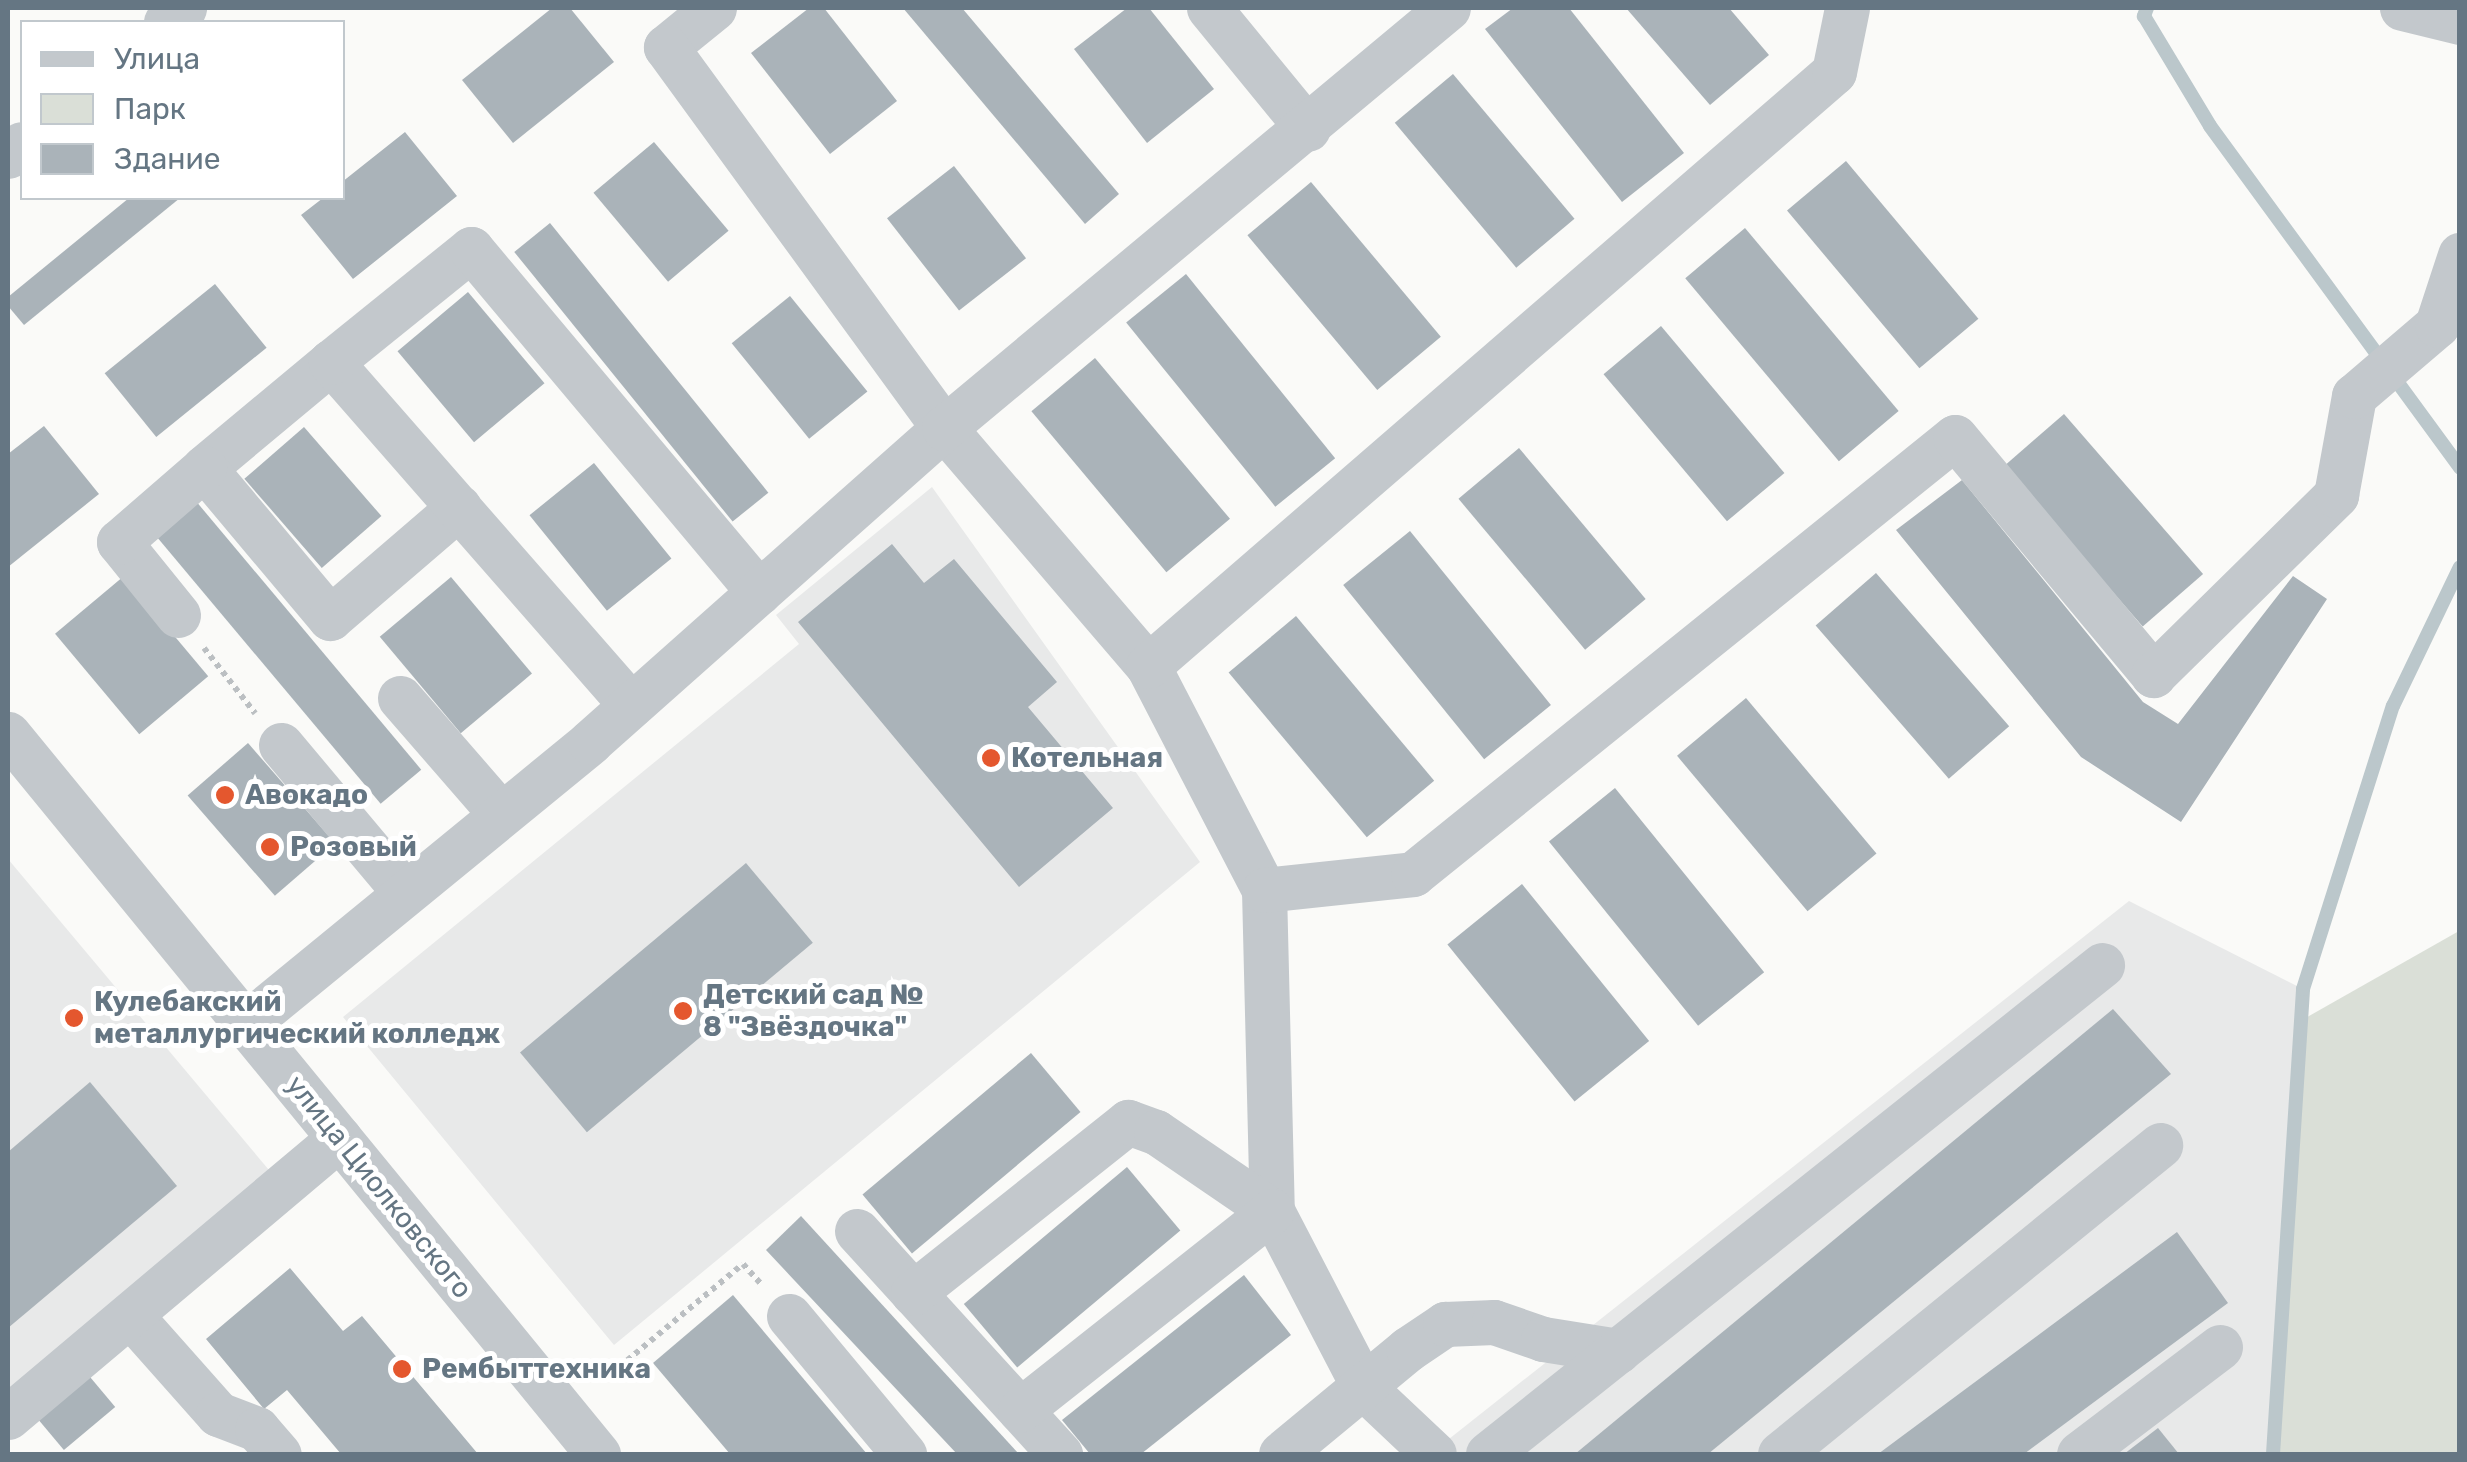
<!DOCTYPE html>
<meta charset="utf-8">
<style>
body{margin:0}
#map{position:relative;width:2467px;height:1462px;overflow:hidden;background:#fafaf8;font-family:Rubik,sans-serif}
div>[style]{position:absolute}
.built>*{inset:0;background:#e8e9e9}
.green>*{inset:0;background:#dadfd7}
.stream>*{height:14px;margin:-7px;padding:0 7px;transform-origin:7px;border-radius:7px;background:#bbc7cb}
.building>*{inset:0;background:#aab3b9;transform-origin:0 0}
.path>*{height:6px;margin-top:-3px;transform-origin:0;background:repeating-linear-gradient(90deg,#bbbfc2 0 5px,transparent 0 10px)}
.minor>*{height:45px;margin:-22.5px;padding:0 22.5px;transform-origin:22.5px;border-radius:22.5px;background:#c3c8cc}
.dots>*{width:28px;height:28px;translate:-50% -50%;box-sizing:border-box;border:5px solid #fff;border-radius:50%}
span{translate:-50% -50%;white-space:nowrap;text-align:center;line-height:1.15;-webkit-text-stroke:10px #fff;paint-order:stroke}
.poi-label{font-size:28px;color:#657683;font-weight:700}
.left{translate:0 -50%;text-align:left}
.street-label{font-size:28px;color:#657683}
.frame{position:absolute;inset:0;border:10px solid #657683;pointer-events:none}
.legend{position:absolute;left:20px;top:20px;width:325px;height:180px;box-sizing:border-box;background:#fff;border:2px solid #c1c8cd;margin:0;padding:12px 18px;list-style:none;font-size:30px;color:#657683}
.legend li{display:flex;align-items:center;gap:20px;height:50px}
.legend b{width:50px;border:2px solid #c1c8cd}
</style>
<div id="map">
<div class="built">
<i style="clip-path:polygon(932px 487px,1200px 862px,614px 1345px,343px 1017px,799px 644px,776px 615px)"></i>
<i style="clip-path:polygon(8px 859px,274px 1176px,8px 1396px)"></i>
<i style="clip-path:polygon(2129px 901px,2303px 989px,2273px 1454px,1430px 1454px)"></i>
</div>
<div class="green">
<i style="clip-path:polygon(2459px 931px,2459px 1454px,2273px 1454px,2302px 1020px)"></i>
</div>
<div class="stream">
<i style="left:2147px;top:8px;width:9px;rotate:111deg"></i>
<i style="left:2144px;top:16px;width:128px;rotate:59deg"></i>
<i style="left:2210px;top:126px;width:424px;rotate:53.8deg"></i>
<i style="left:2273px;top:1454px;width:466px;rotate:-86.3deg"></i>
<i style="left:2303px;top:989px;width:297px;rotate:-72.4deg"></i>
<i style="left:2393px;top:706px;width:154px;rotate:-64.3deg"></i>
</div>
<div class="building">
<i style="clip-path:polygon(552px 8px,570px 8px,614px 62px,513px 143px,462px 80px)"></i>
<i style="clip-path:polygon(809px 8px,824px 8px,897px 101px,830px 154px,751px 53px)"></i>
<i style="clip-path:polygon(903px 8px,962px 8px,1119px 194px,1085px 224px)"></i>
<i style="clip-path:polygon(1127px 8px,1149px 8px,1214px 89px,1147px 143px,1074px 49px)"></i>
<i style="clip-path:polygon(1513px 8px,1569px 8px,1684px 153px,1622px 202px,1485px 29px)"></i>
<i style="clip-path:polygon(1626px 8px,1729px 8px,1769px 55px,1710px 105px)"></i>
<i style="left:1453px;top:74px;width:189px;height:76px;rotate:50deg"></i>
<i style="clip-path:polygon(405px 132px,457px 196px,353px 279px,301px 215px,323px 198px,342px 198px,342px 182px)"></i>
<i style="left:654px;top:142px;width:116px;height:79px;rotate:50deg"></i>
<i style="left:1846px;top:161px;width:206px;height:77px;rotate:50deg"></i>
<i style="left:954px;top:166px;width:117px;height:85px;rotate:52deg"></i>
<i style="left:1311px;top:182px;width:202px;height:83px;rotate:50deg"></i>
<i style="clip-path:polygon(129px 198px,180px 198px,24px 325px,8px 306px,8px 297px)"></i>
<i style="left:550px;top:223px;width:347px;height:46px;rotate:51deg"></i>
<i style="left:1745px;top:228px;width:239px;height:78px;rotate:50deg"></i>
<i style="left:1186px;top:274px;width:237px;height:77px;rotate:51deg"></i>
<i style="left:215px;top:284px;width:82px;height:142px;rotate:51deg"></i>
<i style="left:468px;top:292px;width:119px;height:92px;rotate:50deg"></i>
<i style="left:790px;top:296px;width:123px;height:75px;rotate:51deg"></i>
<i style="left:1661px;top:326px;width:192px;height:75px;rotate:50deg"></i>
<i style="left:1095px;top:358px;width:210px;height:83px;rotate:50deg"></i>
<i style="left:2064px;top:414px;width:212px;height:80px;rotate:49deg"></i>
<i style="clip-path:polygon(44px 426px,99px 494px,8px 567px,8px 454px)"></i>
<i style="left:304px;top:427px;width:118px;height:79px;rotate:49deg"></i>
<i style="left:1519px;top:448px;width:197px;height:79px;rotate:50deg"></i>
<i style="left:594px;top:463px;width:123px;height:83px;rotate:51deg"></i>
<i style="clip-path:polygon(1962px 480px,2143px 702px,2178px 724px,2293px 576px,2327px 599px,2181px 822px,2081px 757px,1896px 530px)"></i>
<i style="left:195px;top:500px;width:352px;height:53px;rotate:50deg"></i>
<i style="left:1410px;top:531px;width:224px;height:86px;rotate:51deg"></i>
<i style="clip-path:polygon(892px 544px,924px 583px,954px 559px,1057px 682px,1028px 707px,1113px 808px,1019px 887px,798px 622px)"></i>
<i style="left:1876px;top:573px;width:203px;height:80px;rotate:49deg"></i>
<i style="left:124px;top:576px;width:131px;height:90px;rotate:50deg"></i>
<i style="left:451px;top:577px;width:126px;height:93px;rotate:50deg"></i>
<i style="left:1296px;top:616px;width:215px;height:88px;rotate:50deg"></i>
<i style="left:1746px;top:698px;width:203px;height:90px;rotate:50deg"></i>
<i style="left:248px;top:743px;width:133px;height:80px;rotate:49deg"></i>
<i style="left:1615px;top:788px;width:237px;height:85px;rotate:51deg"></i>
<i style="left:746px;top:863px;width:104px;height:295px;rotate:50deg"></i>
<i style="left:1522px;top:884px;width:202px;height:96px;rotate:51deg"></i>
<i style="clip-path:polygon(2113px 1009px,2171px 1074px,1708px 1454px,1575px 1454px)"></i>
<i style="left:1031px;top:1053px;width:77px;height:220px;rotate:50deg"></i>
<i style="clip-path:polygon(90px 1082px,177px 1186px,8px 1328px,8px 1152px)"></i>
<i style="left:1127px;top:1167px;width:83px;height:213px;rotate:50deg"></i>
<i style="clip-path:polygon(801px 1216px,1019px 1454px,957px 1454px,766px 1250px)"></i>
<i style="clip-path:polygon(2177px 1232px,2228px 1303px,2024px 1454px,1878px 1454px)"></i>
<i style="clip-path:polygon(290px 1268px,343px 1331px,362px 1316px,478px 1454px,341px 1454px,287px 1390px,264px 1409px,206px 1339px)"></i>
<i style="clip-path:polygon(1244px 1275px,1291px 1335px,1141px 1454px,1090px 1454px,1062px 1420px)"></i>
<i style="clip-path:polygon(733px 1295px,867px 1454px,730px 1454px,653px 1363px)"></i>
<i style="left:85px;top:1371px;width:47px;height:67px;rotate:50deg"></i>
<i style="clip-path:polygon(2158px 1428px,2179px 1454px,2124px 1454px)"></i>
</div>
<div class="path">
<i style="left:204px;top:648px;width:83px;rotate:51.9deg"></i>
<i style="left:612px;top:1373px;width:170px;rotate:-39.8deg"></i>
<i style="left:743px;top:1264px;width:28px;rotate:48deg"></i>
</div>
<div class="minor">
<i style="left:714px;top:8px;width:62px;rotate:140.9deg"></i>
<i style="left:666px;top:47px;width:472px;rotate:53.9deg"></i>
<i style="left:944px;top:428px;width:313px;rotate:49.4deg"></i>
<i style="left:1148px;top:666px;width:252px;rotate:62.6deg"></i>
<i style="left:1264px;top:890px;width:321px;rotate:88.6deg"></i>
<i style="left:1272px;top:1211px;width:199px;rotate:62.5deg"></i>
<i style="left:1364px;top:1388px;width:96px;rotate:43.3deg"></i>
<i style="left:1209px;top:8px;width:156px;rotate:50.7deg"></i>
<i style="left:2402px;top:8px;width:60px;rotate:13.6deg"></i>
<i style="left:166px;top:22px;width:23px;rotate:-38deg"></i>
<i style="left:8px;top:156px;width:18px;rotate:-41deg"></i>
<i style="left:331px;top:362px;width:165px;rotate:140.2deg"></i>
<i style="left:204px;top:468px;width:196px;rotate:50deg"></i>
<i style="left:330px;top:618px;width:170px;rotate:-40.7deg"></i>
<i style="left:178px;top:615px;width:94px;rotate:-128.9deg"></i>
<i style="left:119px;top:542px;width:113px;rotate:-41deg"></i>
<i style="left:1148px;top:666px;width:907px;rotate:-40.89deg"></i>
<i style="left:1834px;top:72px;width:65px;rotate:-78.5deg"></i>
<i style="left:400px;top:698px;width:154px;rotate:49deg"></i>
<i style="left:631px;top:705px;width:456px;rotate:-131.2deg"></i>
<i style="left:331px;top:362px;width:180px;rotate:-38.9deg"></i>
<i style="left:471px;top:249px;width:448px;rotate:50deg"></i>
<i style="left:8px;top:734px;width:931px;rotate:50.67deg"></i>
<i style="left:281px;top:745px;width:193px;rotate:50deg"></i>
<i style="left:1264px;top:890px;width:150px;rotate:-6.1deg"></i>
<i style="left:1413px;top:874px;width:696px;rotate:-38.88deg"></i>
<i style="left:1955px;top:437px;width:310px;rotate:50.2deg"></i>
<i style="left:2153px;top:675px;width:257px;rotate:-44.5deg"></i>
<i style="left:2336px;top:495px;width:101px;rotate:-79.7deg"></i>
<i style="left:2354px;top:396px;width:109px;rotate:-40.5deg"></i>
<i style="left:2437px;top:325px;width:74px;rotate:-71.8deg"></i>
<i style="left:246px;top:1024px;width:445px;rotate:-39.3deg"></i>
<i style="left:590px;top:742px;width:473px;rotate:-41.6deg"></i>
<i style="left:944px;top:428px;width:656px;rotate:-39.81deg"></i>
<i style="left:857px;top:1231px;width:302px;rotate:47.7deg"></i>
<i style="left:913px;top:1293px;width:275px;rotate:-38.5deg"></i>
<i style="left:1128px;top:1122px;width:30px;rotate:20deg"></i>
<i style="left:1156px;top:1132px;width:140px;rotate:34.3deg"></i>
<i style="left:1272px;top:1211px;width:321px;rotate:141.7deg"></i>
<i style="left:131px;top:1316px;width:131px;rotate:48.4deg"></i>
<i style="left:218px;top:1414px;width:42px;rotate:21deg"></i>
<i style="left:257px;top:1429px;width:33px;rotate:49deg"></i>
<i style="left:789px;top:1316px;width:180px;rotate:50.2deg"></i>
<i style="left:8px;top:1417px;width:433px;rotate:-40.1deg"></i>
<i style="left:1281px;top:1454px;width:165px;rotate:-39.6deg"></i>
<i style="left:1408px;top:1349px;width:45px;rotate:-34deg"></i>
<i style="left:1445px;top:1324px;width:49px;rotate:-2.3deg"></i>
<i style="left:1494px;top:1322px;width:52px;rotate:19.1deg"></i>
<i style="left:1543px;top:1339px;width:76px;rotate:9.1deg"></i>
<i style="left:1488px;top:1454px;width:785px;rotate:-38.53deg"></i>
<i style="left:1780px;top:1454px;width:490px;rotate:-39.1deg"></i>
<i style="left:2079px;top:1454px;width:177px;rotate:-37.2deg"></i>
</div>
<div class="dots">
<i style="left:991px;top:758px;background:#e4572e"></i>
<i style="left:225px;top:795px;background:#e4572e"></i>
<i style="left:270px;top:847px;background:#e4572e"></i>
<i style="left:683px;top:1011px;background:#e4572e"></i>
<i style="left:74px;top:1018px;background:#e4572e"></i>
<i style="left:402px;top:1369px;background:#e4572e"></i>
</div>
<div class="poi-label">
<span class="left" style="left:1011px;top:758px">Котельная</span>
<span class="left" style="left:245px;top:795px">Авокадо</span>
<span class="left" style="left:290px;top:847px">Розовый</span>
<span class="left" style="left:703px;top:1011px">Детский сад №<br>8 "Звёздочка"</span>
<span class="left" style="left:94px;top:1018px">Кулебакский<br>металлургический колледж</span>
<span class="left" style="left:422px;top:1369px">Рембыттехника</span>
</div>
<div class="street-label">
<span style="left:379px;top:1187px;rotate:51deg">улица Циолковского</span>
</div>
<div class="frame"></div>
<ul class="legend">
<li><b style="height:12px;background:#c3c8cc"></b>Улица</li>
<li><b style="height:28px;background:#dadfd7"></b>Парк</li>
<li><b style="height:28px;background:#aab3b9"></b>Здание</li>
</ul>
</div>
